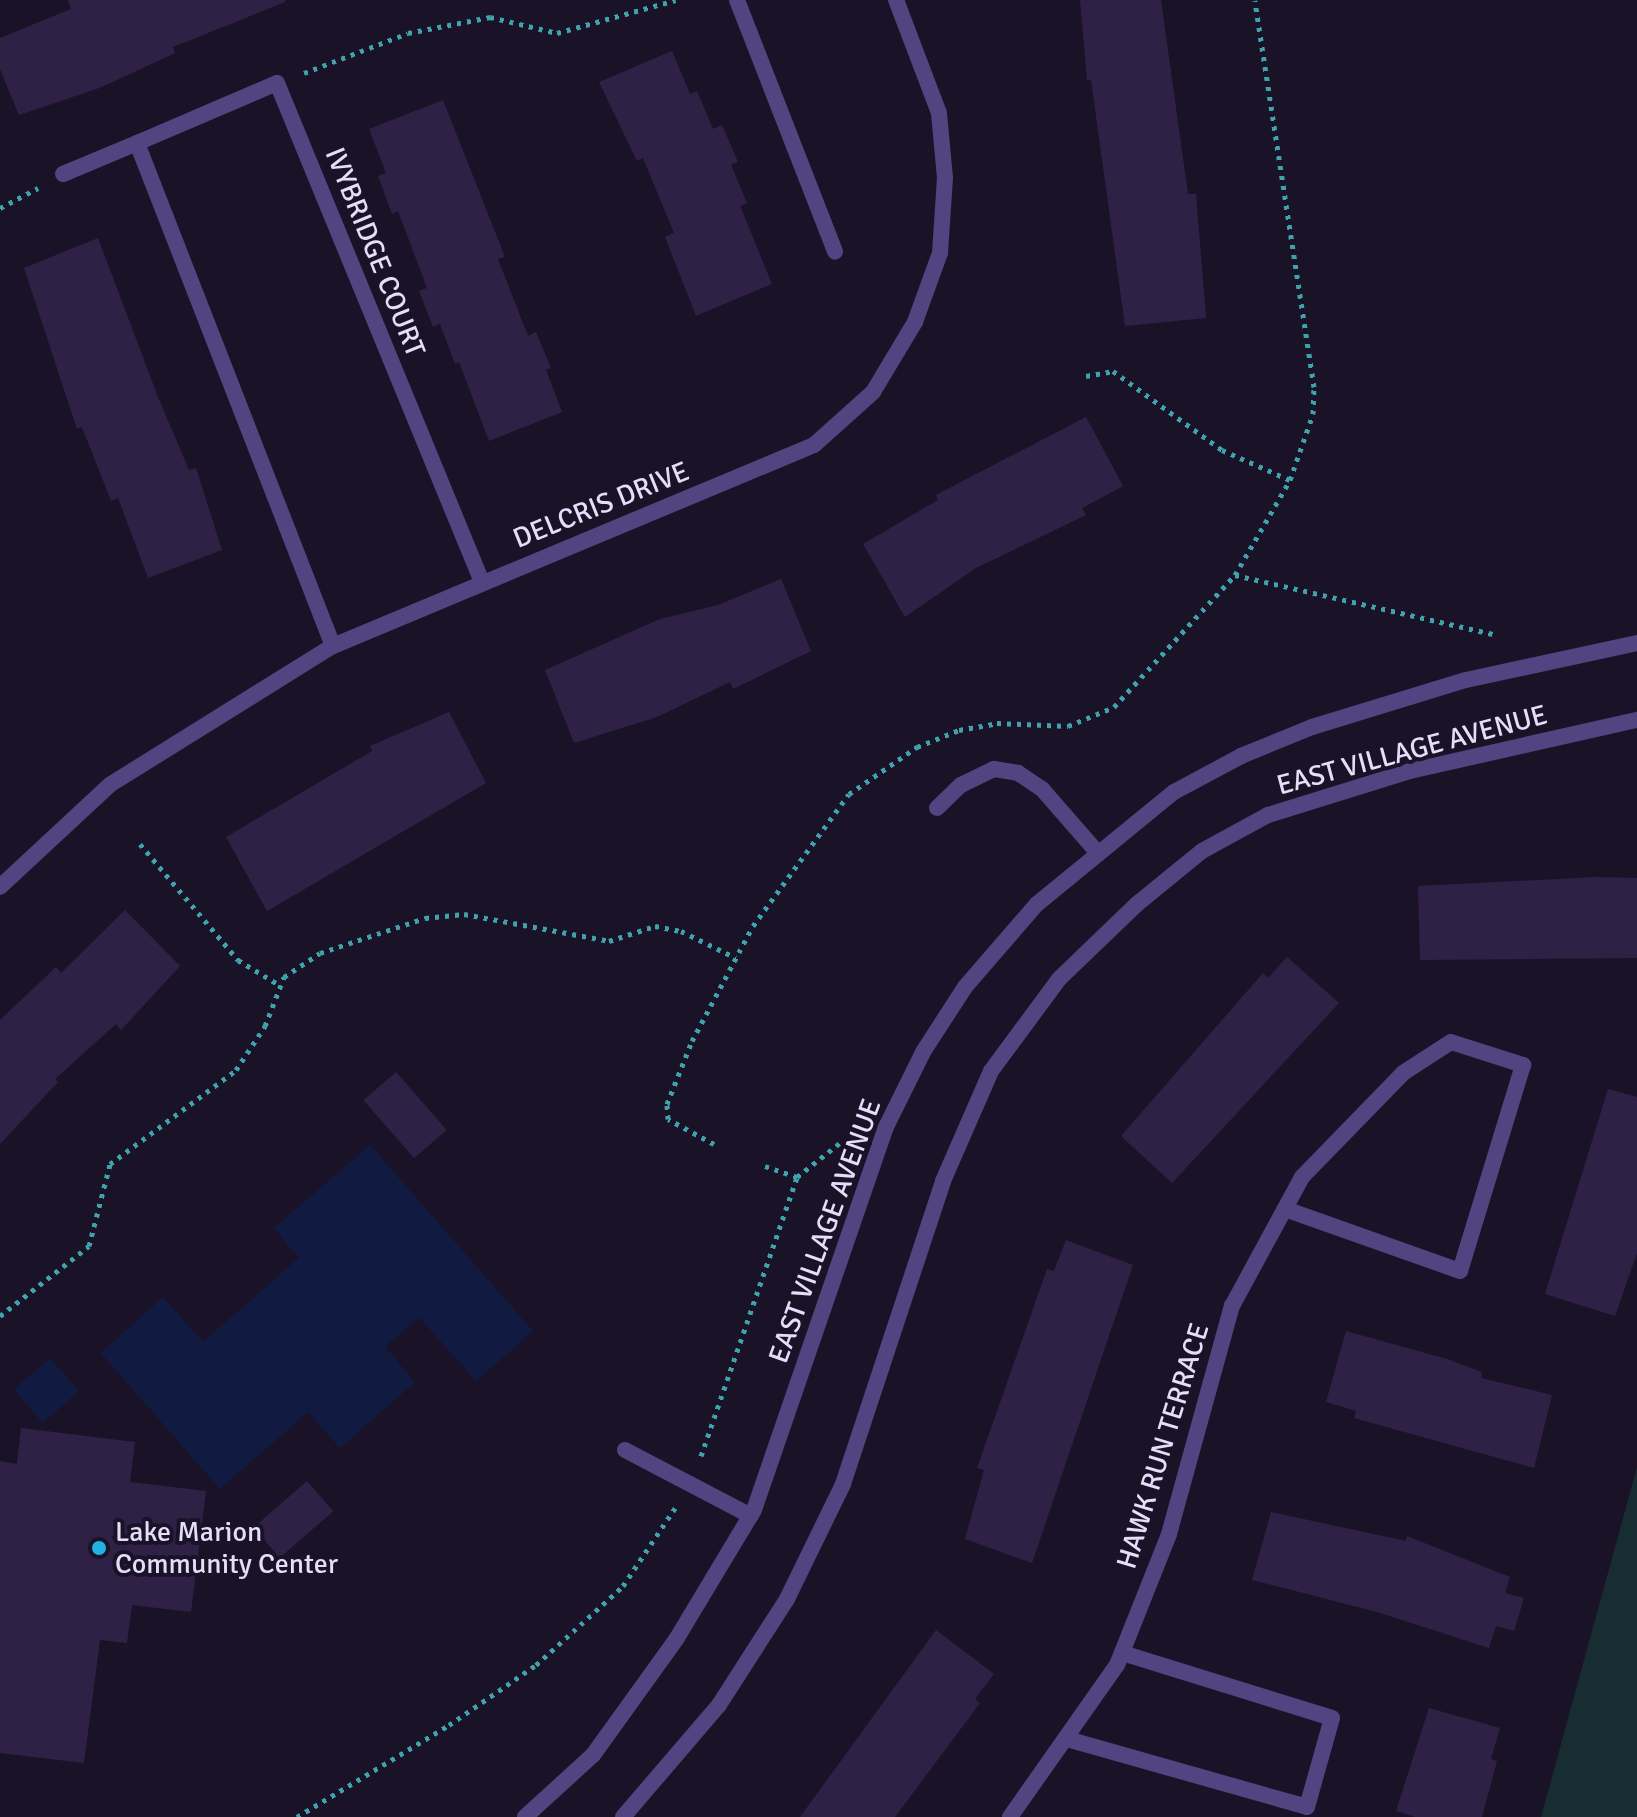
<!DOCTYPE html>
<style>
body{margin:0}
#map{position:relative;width:1637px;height:1817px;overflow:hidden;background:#1a1327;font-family:Signika,sans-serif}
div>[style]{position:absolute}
.green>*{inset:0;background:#172d31}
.water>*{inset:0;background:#111b42;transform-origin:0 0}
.building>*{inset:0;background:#2f2146;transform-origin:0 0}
.path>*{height:5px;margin-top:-2.5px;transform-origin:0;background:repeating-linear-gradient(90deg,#3fa3ae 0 4px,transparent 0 10px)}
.service>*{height:16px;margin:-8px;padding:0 8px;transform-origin:8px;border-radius:8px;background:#504481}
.minor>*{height:16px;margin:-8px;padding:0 8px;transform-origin:8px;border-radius:8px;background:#504481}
.tertiary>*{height:16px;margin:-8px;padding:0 8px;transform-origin:8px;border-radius:8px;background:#504481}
.dots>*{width:22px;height:22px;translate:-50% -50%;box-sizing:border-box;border:4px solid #1a1327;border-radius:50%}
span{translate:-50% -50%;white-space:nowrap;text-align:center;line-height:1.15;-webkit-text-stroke:8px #1a1327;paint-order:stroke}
.street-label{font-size:28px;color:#e6ddfb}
.poi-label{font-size:28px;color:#e6ddfb}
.left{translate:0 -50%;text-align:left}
</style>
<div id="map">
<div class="green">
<i style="clip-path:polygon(1637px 1467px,1637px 1817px,1541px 1817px)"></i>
</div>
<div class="water">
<i style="clip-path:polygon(370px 1145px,533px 1331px,476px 1381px,419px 1317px,385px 1347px,415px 1382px,340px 1448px,308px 1412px,220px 1489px,101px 1353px,163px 1297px,203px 1342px,299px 1258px,274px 1228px)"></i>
<i style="left:50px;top:1358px;width:44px;height:48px;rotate:49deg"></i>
</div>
<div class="building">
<i style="clip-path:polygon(68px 0,285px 0,285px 2px,173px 47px,175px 53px,102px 87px,19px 115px,0 69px,0 38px,71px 9px)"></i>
<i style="clip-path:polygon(1080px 0,1161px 0,1188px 194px,1196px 194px,1206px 318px,1125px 326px,1091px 80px,1087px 80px)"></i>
<i style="clip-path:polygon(672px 51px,690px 94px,697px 91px,713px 129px,722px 125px,738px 162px,731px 165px,747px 203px,740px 206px,772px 284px,696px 316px,665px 237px,674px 233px,643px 158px,637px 161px,599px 82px)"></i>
<i style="clip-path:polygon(443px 100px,505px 257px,498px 259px,528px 336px,536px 332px,551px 368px,546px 370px,562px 412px,489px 441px,459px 362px,455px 364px,440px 324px,433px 327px,419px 291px,427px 288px,398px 211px,392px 214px,378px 176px,386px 173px,369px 129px)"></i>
<i style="clip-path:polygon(98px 238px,158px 397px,189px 470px,196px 468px,222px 550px,148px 578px,118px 498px,111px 501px,82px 427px,77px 429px,24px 268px)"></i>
<i style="clip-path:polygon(1086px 417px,1123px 486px,1082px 508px,1086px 515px,976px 568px,905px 617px,863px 544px,938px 500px,936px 495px)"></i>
<i style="clip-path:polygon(781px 579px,811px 651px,733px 689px,730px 682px,657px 717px,574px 743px,545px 670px,660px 619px,718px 605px)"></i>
<i style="clip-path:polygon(449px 712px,486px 783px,267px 911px,226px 837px,372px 751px,370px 746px)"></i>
<i style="clip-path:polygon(1597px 877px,1637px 878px,1637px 958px,1420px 960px,1418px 886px)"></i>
<i style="clip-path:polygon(125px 910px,180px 966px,121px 1030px,116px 1024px,55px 1079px,58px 1082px,0 1144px,0 1020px,56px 967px,61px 973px)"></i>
<i style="clip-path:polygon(1287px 957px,1339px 1003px,1172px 1183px,1121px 1136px,1263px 973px,1268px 978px)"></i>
<i style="left:396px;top:1072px;width:77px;height:43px;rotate:49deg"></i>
<i style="clip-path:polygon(1608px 1089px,1637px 1097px,1637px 1253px,1615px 1316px,1545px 1294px)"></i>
<i style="clip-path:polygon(1066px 1240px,1133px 1265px,1032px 1563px,965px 1539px,984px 1470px,977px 1468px,1047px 1269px,1054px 1271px)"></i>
<i style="clip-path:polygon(1346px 1331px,1447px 1359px,1482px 1372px,1481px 1378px,1552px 1395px,1534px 1468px,1354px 1418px,1356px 1411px,1326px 1402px)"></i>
<i style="clip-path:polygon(21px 1428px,135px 1442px,130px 1482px,206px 1491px,191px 1612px,132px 1605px,127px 1643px,100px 1640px,84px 1763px,0 1753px,0 1461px,17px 1464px)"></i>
<i style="left:307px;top:1481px;width:40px;height:71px;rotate:49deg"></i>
<i style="clip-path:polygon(1271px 1512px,1406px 1541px,1407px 1536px,1510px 1577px,1505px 1593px,1524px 1598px,1514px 1631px,1496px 1626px,1489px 1648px,1377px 1612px,1252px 1580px)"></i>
<i style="clip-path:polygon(936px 1630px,994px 1674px,975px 1699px,980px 1703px,895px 1817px,800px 1817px)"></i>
<i style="clip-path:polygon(1429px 1708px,1500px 1728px,1491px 1759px,1497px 1761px,1482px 1817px,1415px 1817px,1396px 1811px)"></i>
</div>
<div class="path">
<i style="left:304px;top:73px;width:111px;rotate:-21deg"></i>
<i style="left:408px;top:33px;width:84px;rotate:-11deg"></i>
<i style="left:490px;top:17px;width:69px;rotate:13.4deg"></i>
<i style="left:557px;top:33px;width:123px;rotate:-15.5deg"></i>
<i style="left:0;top:208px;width:43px;rotate:-27.8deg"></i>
<i style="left:1086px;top:376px;width:27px;rotate:-10deg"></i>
<i style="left:1113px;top:371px;width:135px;rotate:35.9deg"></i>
<i style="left:1222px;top:450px;width:74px;rotate:23.8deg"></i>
<i style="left:1235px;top:575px;width:269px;rotate:12.9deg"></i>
<i style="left:140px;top:844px;width:152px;rotate:49.8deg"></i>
<i style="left:238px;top:960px;width:50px;rotate:31.2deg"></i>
<i style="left:714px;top:1144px;width:52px;rotate:-151.5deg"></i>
<i style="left:668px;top:1119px;width:15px;rotate:-94deg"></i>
<i style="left:667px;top:1104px;width:68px;rotate:-68.4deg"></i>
<i style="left:692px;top:1041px;width:130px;rotate:-62.1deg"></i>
<i style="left:753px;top:926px;width:163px;rotate:-54deg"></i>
<i style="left:849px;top:794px;width:83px;rotate:-34.7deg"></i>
<i style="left:917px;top:747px;width:45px;rotate:-22deg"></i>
<i style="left:959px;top:730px;width:39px;rotate:-10deg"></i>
<i style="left:997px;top:723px;width:71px;rotate:2.4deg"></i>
<i style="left:1068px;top:726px;width:50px;rotate:-22.4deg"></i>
<i style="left:1114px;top:707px;width:179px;rotate:-47.5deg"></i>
<i style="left:1235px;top:575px;width:110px;rotate:-59.9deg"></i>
<i style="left:1290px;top:480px;width:70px;rotate:-70.8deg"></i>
<i style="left:1313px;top:414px;width:27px;rotate:-88deg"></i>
<i style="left:1314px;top:387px;width:391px;rotate:-98.7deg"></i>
<i style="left:765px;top:1166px;width:34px;rotate:19deg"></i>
<i style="left:797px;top:1177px;width:56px;rotate:-38.5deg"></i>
<i style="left:0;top:1316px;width:113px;rotate:-38.2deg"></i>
<i style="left:89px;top:1246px;width:85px;rotate:-75.6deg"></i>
<i style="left:110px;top:1164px;width:157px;rotate:-36.7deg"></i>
<i style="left:236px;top:1070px;width:53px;rotate:-56.6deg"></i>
<i style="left:265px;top:1026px;width:53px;rotate:-68.8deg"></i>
<i style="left:284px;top:977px;width:43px;rotate:-33.7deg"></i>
<i style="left:320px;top:953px;width:111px;rotate:-18.4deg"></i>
<i style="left:425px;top:918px;width:39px;rotate:-6deg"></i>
<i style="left:464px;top:914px;width:147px;rotate:10.5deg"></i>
<i style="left:609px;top:941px;width:48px;rotate:-18.1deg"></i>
<i style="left:655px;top:926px;width:26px;rotate:11deg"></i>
<i style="left:681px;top:931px;width:61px;rotate:26.1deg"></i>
<i style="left:701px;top:1456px;width:295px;rotate:-71deg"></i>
<i style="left:297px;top:1817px;width:178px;rotate:-31.2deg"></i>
<i style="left:449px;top:1725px;width:106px;rotate:-34.6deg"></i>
<i style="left:536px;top:1665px;width:118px;rotate:-42.2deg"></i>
<i style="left:623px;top:1586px;width:94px;rotate:-56.3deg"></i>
</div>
<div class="service">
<i style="left:937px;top:808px;width:33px;rotate:-44deg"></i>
<i style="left:961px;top:785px;width:37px;rotate:-26deg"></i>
<i style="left:994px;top:769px;width:24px;rotate:9deg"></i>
<i style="left:1018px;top:773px;width:29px;rotate:34deg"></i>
<i style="left:1042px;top:789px;width:82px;rotate:48.9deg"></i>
<i style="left:625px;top:1450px;width:142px;rotate:27.6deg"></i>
</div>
<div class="minor">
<i style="left:737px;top:0;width:270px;rotate:68.7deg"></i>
<i style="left:63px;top:174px;width:80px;rotate:-22.7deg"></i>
<i style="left:333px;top:646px;width:540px;rotate:-111.29deg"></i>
<i style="left:137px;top:143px;width:152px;rotate:-23.2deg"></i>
<i style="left:277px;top:83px;width:539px;rotate:67.67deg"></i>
<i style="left:0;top:887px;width:151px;rotate:-42.9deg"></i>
<i style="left:111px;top:784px;width:261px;rotate:-31.9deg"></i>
<i style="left:333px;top:646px;width:521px;rotate:-22.68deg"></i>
<i style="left:814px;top:445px;width:79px;rotate:-41.9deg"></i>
<i style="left:873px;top:392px;width:82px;rotate:-59deg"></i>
<i style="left:915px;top:322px;width:73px;rotate:-70.1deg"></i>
<i style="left:940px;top:253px;width:75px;rotate:-86.2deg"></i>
<i style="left:945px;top:178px;width:65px;rotate:-95.3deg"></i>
<i style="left:939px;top:113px;width:121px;rotate:-110.8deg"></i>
<i style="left:1067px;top:1739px;width:249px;rotate:15.8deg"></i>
<i style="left:1307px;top:1807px;width:92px;rotate:-74.3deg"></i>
<i style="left:1332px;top:1718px;width:220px;rotate:-162.8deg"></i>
<i style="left:1010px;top:1817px;width:186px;rotate:-54.9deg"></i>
<i style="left:1117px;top:1665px;width:141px;rotate:-68.3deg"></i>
<i style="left:1169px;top:1534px;width:237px;rotate:-74.6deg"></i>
<i style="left:1232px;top:1306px;width:147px;rotate:-61.5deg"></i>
<i style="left:1302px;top:1177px;width:145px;rotate:-45.8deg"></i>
<i style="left:1403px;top:1073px;width:57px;rotate:-32.9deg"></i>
<i style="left:1451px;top:1042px;width:76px;rotate:17.7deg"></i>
<i style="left:1523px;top:1065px;width:215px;rotate:107deg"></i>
<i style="left:1460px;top:1271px;width:186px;rotate:-160.5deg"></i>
</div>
<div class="tertiary">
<i style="left:525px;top:1817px;width:92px;rotate:-42.4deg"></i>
<i style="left:593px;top:1755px;width:144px;rotate:-54.3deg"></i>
<i style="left:677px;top:1638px;width:149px;rotate:-59deg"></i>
<i style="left:754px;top:1510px;width:405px;rotate:-71deg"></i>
<i style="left:886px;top:1127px;width:84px;rotate:-63.7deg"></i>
<i style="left:923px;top:1052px;width:77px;rotate:-57.1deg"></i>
<i style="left:965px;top:987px;width:110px;rotate:-49.1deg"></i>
<i style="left:1037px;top:904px;width:177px;rotate:-39.3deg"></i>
<i style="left:1174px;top:792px;width:76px;rotate:-28.2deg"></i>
<i style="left:1241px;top:756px;width:77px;rotate:-22.2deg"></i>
<i style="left:1312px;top:727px;width:161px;rotate:-17deg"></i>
<i style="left:1466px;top:680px;width:175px;rotate:-12.2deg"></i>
<i style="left:623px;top:1817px;width:148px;rotate:-49.4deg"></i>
<i style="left:719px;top:1705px;width:126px;rotate:-57.3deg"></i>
<i style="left:787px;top:1599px;width:128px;rotate:-64deg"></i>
<i style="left:843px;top:1484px;width:319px;rotate:-71.7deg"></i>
<i style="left:943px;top:1181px;width:120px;rotate:-66.4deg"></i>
<i style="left:991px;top:1071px;width:114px;rotate:-53.5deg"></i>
<i style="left:1059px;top:979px;width:108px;rotate:-43.9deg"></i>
<i style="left:1137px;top:904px;width:84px;rotate:-39.2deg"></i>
<i style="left:1202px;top:851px;width:75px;rotate:-28.6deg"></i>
<i style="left:1268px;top:815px;width:149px;rotate:-17.2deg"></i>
<i style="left:1410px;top:771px;width:233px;rotate:-12.7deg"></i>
</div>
<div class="dots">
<i style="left:99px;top:1548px;background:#20b2e5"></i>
</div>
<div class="street-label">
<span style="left:375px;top:252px;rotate:68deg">IVYBRIDGE COURT</span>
<span style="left:601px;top:505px;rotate:-22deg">DELCRIS DRIVE</span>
<span style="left:1412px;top:750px;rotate:-15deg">EAST VILLAGE AVENUE</span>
<span style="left:825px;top:1231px;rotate:-70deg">EAST VILLAGE AVENUE</span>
<span style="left:1163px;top:1446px;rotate:-73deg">HAWK RUN TERRACE</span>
</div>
<div class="poi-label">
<span class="left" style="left:115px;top:1548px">Lake Marion<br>Community Center</span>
</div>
</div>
